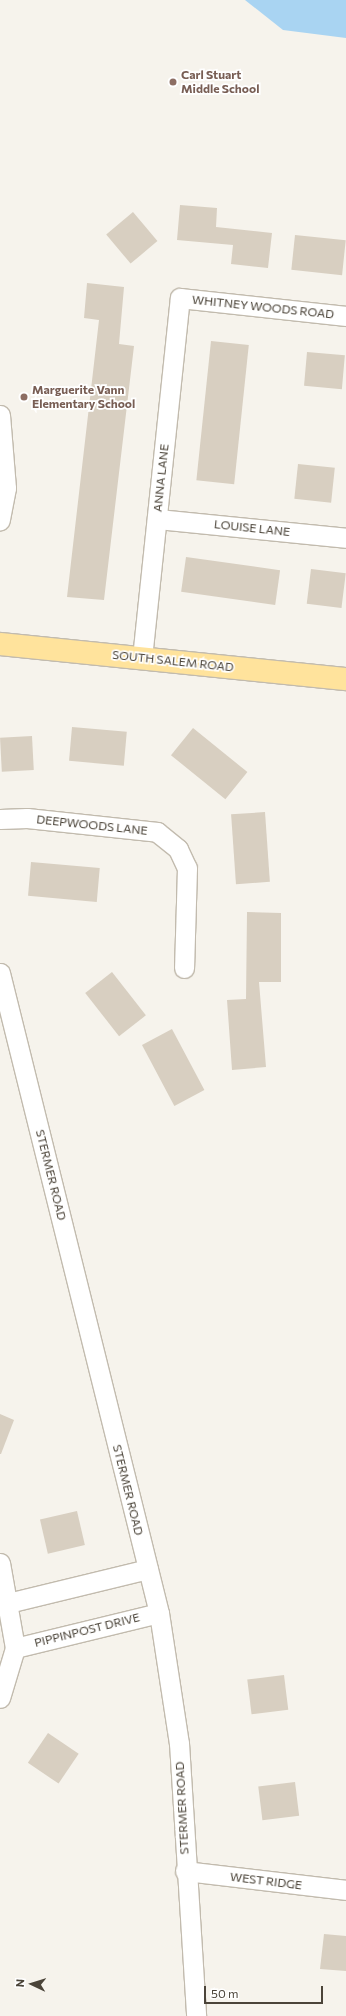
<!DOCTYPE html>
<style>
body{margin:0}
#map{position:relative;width:346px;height:2016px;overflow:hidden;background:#f6f3ec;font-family:Commissioner,sans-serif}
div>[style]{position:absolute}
.water>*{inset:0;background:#a9d4f2}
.building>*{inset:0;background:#d8cfc1;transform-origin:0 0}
.roads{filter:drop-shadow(1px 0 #c2bbae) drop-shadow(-1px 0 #c2bbae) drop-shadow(0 1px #c2bbae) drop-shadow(0 -1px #c2bbae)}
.minor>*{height:19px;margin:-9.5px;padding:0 9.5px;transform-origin:9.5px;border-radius:9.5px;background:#fff}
.major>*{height:22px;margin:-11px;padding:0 11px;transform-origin:11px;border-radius:11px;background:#ffe39c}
.dots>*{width:11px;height:11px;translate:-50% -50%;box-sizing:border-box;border:2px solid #fff;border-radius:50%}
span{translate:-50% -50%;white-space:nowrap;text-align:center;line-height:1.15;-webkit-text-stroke:3.5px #fff;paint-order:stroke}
.education-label{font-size:12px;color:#785e54;font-weight:700}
.left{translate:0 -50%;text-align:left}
.street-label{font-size:12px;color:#4b4439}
.north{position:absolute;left:12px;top:1964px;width:40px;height:40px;-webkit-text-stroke:3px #fff;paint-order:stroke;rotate:274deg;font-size:11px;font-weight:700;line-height:16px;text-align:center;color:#4b4439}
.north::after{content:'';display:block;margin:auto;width:14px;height:18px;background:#4b4439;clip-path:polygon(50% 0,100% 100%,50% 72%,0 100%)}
.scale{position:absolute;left:204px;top:1986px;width:119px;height:18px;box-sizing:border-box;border:2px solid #4b4439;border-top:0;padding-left:5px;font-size:12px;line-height:14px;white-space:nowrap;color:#4b4439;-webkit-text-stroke:3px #fff;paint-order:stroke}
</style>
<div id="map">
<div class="water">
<i style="clip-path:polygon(245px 0,346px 0,346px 38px,283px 30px)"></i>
</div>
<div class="building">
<i style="clip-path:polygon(180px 205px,217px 208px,216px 227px,272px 233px,268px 268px,231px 264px,233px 245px,177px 240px)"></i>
<i style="left:133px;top:212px;width:38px;height:35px;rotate:50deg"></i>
<i style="left:295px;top:235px;width:51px;height:35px;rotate:6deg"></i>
<i style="clip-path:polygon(87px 283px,124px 287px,119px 344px,134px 346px,104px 600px,67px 597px,99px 320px,84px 318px)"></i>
<i style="left:211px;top:341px;width:38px;height:140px;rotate:6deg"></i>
<i style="left:307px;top:352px;width:38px;height:34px;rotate:5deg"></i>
<i style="left:298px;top:464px;width:37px;height:35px;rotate:6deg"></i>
<i style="left:186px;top:557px;width:95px;height:35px;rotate:8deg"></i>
<i style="left:311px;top:569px;width:35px;height:35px;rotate:7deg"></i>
<i style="left:72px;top:727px;width:55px;height:34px;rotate:5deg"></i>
<i style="left:193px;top:728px;width:70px;height:35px;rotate:39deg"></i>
<i style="left:32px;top:736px;width:34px;height:32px;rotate:87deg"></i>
<i style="left:265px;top:812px;width:70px;height:34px;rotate:86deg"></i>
<i style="left:31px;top:862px;width:69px;height:34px;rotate:5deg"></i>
<i style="clip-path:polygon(247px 912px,281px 913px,281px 982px,259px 982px,266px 1067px,232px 1070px,227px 1000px,246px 999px)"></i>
<i style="left:112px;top:972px;width:55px;height:34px;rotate:52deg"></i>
<i style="left:172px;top:1029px;width:69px;height:34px;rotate:62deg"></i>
<i style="clip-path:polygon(0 1414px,14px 1420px,1px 1454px,0 1454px)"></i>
<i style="left:77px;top:1511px;width:35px;height:38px;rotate:77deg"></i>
<i style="left:284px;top:1675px;width:35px;height:37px;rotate:83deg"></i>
<i style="left:48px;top:1733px;width:37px;height:36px;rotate:34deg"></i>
<i style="left:295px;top:1782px;width:34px;height:37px;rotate:83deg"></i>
<i style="clip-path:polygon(324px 1934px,346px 1936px,346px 1971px,320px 1969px)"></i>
</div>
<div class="roads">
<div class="minor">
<i style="left:0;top:415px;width:73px;rotate:85.3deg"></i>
<i style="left:6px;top:488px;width:33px;rotate:101deg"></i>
<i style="left:157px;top:519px;width:190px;rotate:5.7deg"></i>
<i style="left:142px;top:658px;width:362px;rotate:-84deg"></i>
<i style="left:180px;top:298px;width:167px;rotate:6.2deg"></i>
<i style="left:0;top:819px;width:27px;rotate:-2deg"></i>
<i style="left:27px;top:818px;width:131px;rotate:6.1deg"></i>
<i style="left:157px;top:832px;width:27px;rotate:39deg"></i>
<i style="left:178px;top:849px;width:21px;rotate:65deg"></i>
<i style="left:187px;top:868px;width:100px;rotate:91.7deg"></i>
<i style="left:0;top:973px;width:659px;rotate:76.05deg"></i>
<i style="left:159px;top:1613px;width:132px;rotate:81.3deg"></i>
<i style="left:179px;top:1743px;width:274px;rotate:86.4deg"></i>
<i style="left:0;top:1563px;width:86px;rotate:80deg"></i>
<i style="left:15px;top:1648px;width:52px;rotate:106.7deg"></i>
<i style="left:8px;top:1603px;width:144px;rotate:-13.7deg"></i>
<i style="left:15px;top:1648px;width:148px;rotate:-13.7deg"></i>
<i style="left:185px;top:1871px;width:162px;rotate:6.7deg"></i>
</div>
<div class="major">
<i style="left:0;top:644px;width:348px;rotate:5.8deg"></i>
</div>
</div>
<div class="dots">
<i style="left:173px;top:82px;background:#8d6e63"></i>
<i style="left:24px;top:397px;background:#8d6e63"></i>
</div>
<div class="education-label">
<span class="left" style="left:181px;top:82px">Carl Stuart<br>Middle School</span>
<span class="left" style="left:32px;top:397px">Marguerite Vann<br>Elementary School</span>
</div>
<div class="street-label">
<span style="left:263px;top:307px;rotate:6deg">WHITNEY WOODS ROAD</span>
<span style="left:161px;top:478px;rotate:-84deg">ANNA LANE</span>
<span style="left:252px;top:528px;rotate:6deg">LOUISE LANE</span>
<span style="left:173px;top:661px;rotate:6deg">SOUTH SALEM ROAD</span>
<span style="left:92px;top:825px;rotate:6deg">DEEPWOODS LANE</span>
<span style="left:51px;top:1175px;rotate:76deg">STERMER ROAD</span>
<span style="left:128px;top:1490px;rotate:76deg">STERMER ROAD</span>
<span style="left:87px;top:1630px;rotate:-14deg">PIPPINPOST DRIVE</span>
<span style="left:182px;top:1808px;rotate:-93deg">STERMER ROAD</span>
<span style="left:266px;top:1881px;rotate:7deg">WEST RIDGE</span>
</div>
<div class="north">N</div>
<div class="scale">50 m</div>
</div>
